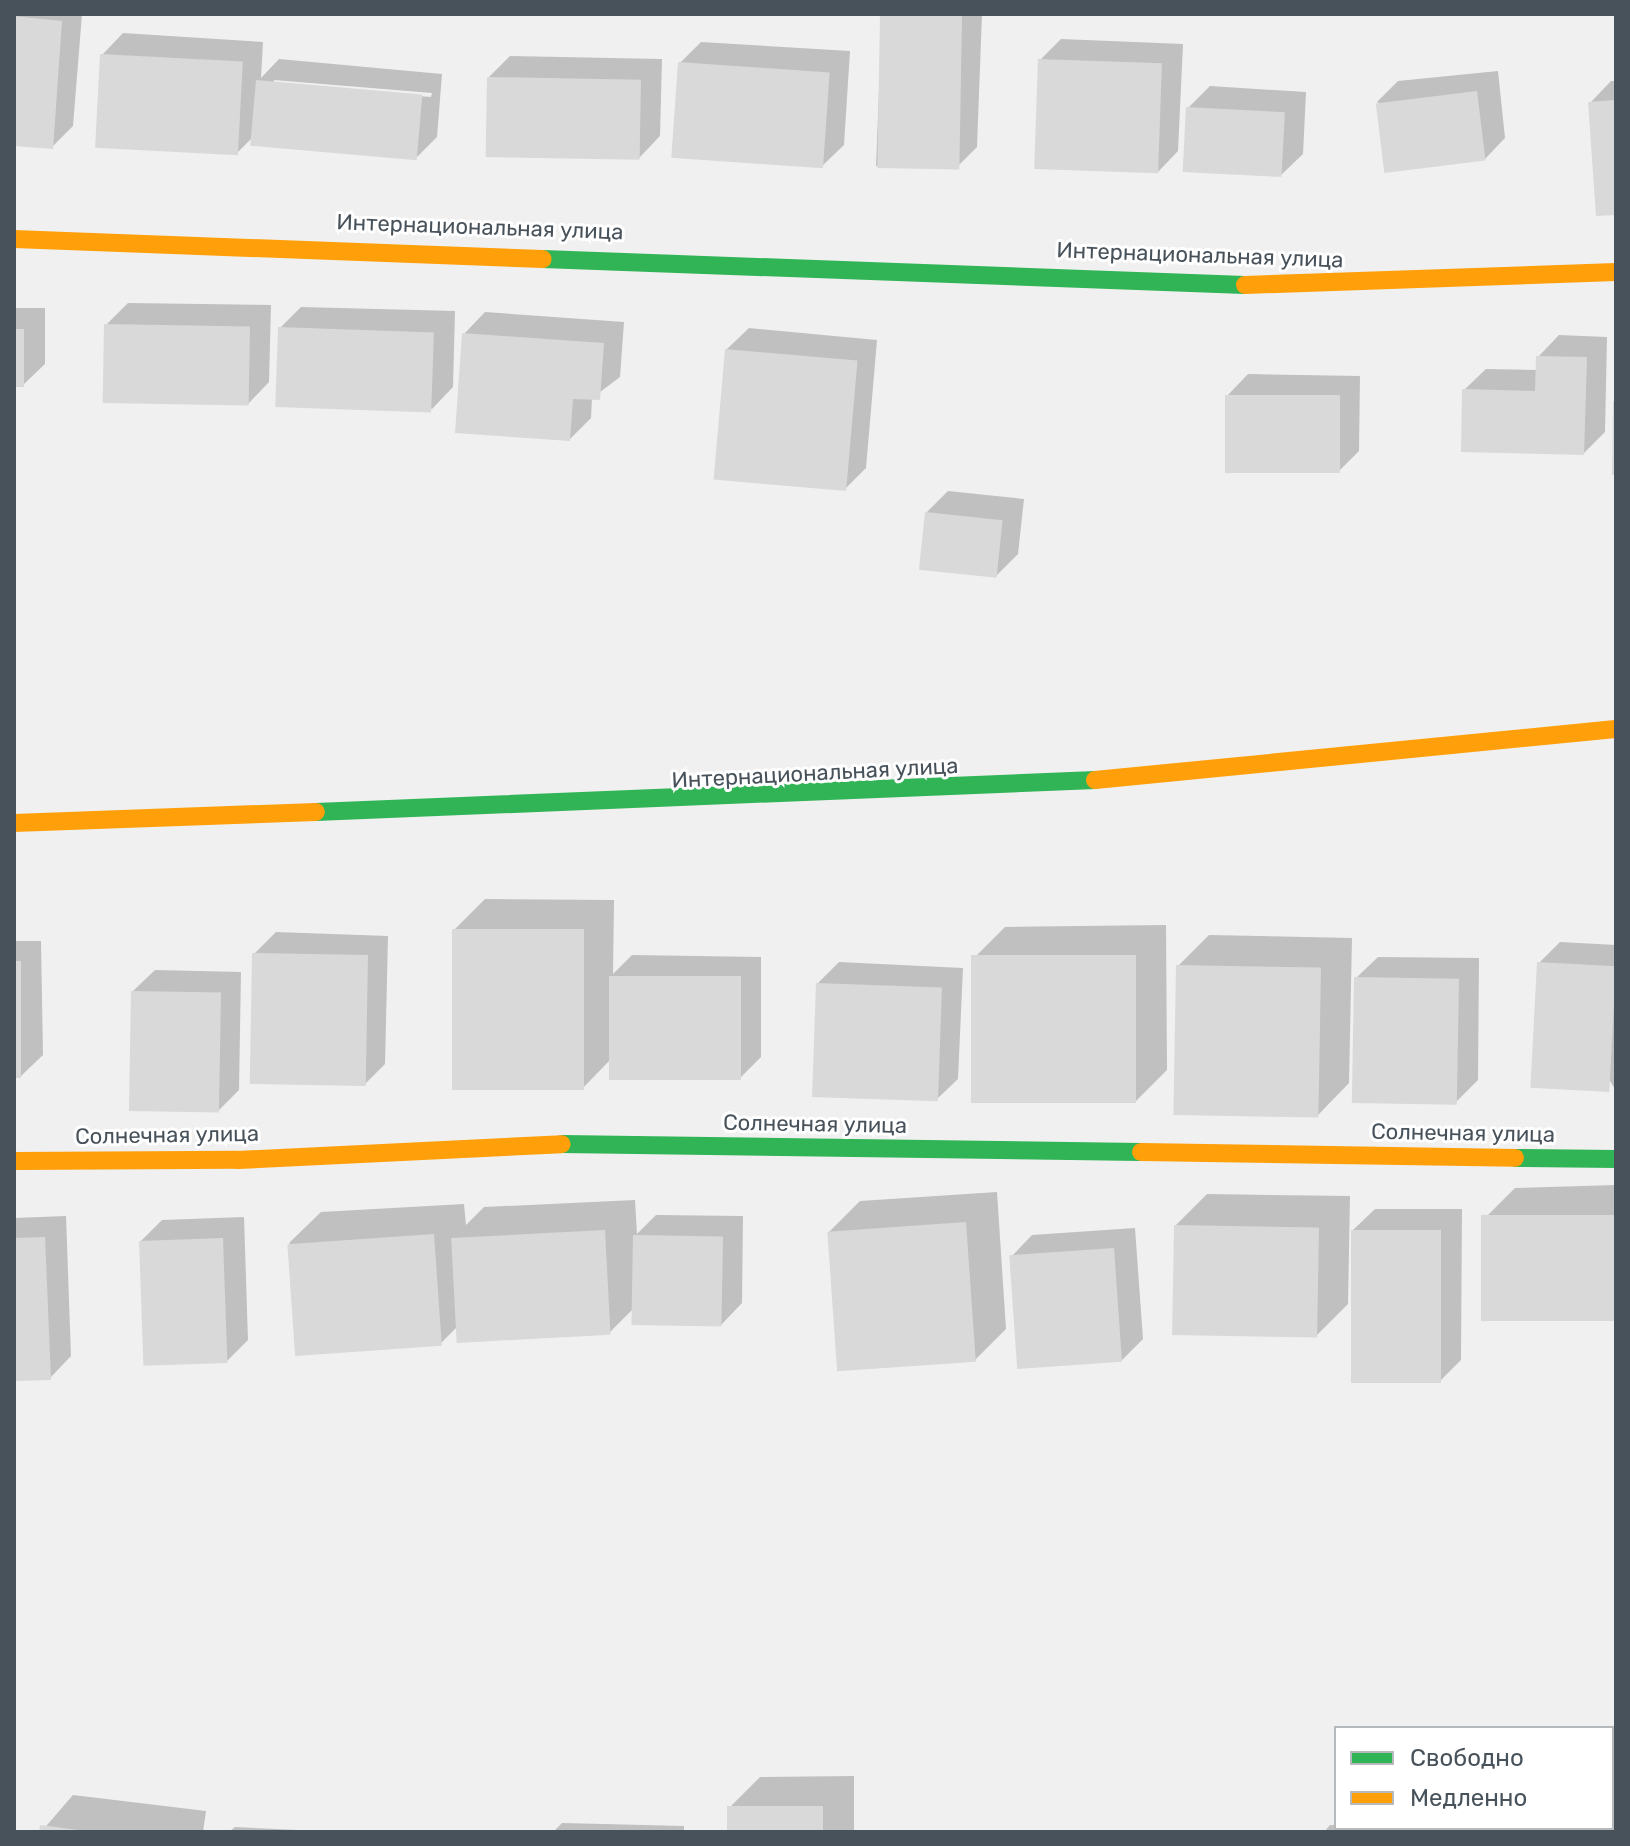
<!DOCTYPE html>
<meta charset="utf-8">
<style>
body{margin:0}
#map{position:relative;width:1630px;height:1846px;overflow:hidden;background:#f0f0f0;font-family:Rubik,sans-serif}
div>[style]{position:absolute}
.shadow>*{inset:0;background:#0003;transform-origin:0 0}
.building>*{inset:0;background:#d9d9da;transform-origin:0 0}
.fast>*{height:18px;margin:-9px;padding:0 9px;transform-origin:9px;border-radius:9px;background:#30b455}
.slow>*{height:18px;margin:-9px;padding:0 9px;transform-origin:9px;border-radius:9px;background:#ff9f0a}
span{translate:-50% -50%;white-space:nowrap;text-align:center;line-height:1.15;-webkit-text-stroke:6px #fff;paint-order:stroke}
.street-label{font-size:22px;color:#48525b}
.frame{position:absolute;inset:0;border:16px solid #48525b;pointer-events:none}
.legend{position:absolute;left:1334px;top:1726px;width:280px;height:104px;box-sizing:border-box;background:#fff;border:2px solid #b6babd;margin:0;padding:10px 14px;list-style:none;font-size:24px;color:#48525b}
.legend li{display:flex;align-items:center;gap:16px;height:40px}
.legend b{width:40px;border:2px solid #b6babd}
</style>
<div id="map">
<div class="shadow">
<i style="clip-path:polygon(82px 14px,73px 126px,52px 147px,14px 144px,14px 16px)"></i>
<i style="clip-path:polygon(882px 14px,982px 14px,977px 147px,955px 169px,876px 166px)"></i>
<i style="clip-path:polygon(evenodd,123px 33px,263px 42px,261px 78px,279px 59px,442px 74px,437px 137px,416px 158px,253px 137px,236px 154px,102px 55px,123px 33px,274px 80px,432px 93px,431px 97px,274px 84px,274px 80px)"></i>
<i style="clip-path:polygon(1061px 39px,1183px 44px,1178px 151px,1157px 173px,1040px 60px)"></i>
<i style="clip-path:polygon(701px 42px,850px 51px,844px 145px,822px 166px,680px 63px)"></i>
<i style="clip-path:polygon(510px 56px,662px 59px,660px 136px,639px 158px,489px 77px)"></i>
<i style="clip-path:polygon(1498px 71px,1505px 138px,1484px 160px,1377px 102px,1398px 81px)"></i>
<i style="clip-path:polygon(1611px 81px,1616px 81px,1616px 213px,1590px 103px)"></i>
<i style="clip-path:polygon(1210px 86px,1306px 92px,1303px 154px,1281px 175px,1188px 108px)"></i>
<i style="clip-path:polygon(128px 303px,271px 305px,269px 382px,248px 404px,106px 325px)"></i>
<i style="clip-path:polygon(301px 307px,455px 311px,453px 387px,432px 409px,280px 328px)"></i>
<i style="clip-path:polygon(14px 308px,45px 308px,45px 364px,23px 385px,14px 385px)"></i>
<i style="clip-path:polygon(485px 312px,624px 322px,620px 377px,592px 398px,591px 418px,570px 439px,464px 334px)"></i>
<i style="clip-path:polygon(749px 328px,877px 340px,866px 468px,844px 490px,727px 349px)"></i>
<i style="clip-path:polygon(1559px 335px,1607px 337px,1605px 432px,1584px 453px,1464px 390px,1486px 369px,1537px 370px,1538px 357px)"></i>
<i style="clip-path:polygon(1248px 374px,1360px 376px,1359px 451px,1338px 472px,1227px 396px)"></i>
<i style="clip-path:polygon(948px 491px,1024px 499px,1018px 554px,996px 576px,926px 513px)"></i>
<i style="clip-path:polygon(485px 899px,614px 900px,613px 974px,632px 955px,761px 957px,761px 1057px,740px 1078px,610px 1060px,581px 1090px,454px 930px)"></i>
<i style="clip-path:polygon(1166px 925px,1167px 1070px,1136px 1101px,974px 958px,1005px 927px)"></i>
<i style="clip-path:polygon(276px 932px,388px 936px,385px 1064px,363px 1086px,254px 954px)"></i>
<i style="clip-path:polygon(1209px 935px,1352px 938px,1349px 1083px,1318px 1115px,1178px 966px)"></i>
<i style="clip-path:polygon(14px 941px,41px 941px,43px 1055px,21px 1076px,14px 1076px)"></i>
<i style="clip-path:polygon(1560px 942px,1616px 945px,1616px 1091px,1539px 963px)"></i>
<i style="clip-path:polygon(1378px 957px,1479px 958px,1478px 1080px,1456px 1102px,1356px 978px)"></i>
<i style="clip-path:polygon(839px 962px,963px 968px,958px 1079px,936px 1100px,818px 983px)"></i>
<i style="clip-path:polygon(155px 970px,241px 972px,239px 1090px,218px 1111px,133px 991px)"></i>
<i style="clip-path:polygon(1616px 1185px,1616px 1319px,1483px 1220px,1515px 1188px)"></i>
<i style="clip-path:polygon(997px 1192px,1006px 1329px,975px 1360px,829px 1232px,860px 1201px)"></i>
<i style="clip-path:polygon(1207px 1194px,1350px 1196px,1348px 1304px,1317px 1335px,1176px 1225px)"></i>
<i style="clip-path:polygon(635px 1200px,637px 1234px,656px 1215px,743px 1216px,742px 1303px,721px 1325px,634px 1308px,609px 1333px,457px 1327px,440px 1344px,289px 1243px,321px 1212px,464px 1204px,466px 1225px,484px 1207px)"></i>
<i style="clip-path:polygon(1375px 1209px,1462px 1209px,1461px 1360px,1440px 1381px,1353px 1230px)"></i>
<i style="clip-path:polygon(66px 1216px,71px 1356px,50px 1378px,14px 1379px,14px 1218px)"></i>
<i style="clip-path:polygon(244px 1217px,248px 1340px,227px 1361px,141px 1241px,162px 1220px)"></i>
<i style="clip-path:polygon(1135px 1228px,1143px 1339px,1122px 1360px,1011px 1257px,1032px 1235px)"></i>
<i style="clip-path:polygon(1612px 1766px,1616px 1832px,1475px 1832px,1612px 1828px)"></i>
<i style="clip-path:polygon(854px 1776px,854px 1832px,729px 1832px,729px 1808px,760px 1777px)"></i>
<i style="clip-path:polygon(73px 1795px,206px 1811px,203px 1832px,41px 1832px)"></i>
<i style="clip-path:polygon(562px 1823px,684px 1826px,684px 1832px,553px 1832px)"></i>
<i style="clip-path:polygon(1330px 1825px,1441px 1828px,1441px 1832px,1324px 1832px)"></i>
<i style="clip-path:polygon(235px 1827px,342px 1832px,229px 1832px)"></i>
<i style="left:1184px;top:1830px;width:134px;height:3px"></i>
</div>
<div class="building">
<i style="left:880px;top:14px;width:82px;height:154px;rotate:1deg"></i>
<i style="clip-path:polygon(14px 16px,62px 21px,53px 149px,14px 146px)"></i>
<i style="left:100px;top:54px;width:143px;height:94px;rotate:3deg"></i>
<i style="left:1038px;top:59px;width:124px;height:110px;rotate:2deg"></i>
<i style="left:678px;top:62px;width:152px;height:96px;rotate:4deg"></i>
<i style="left:487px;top:77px;width:154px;height:80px;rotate:1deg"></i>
<i style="left:256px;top:80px;width:167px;height:66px;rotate:5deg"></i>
<i style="left:1477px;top:91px;width:70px;height:102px;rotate:83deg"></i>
<i style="clip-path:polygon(1616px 100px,1616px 215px,1596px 216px,1588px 102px)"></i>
<i style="left:1186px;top:107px;width:99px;height:65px;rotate:3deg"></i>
<i style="left:104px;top:324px;width:146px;height:79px;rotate:1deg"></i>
<i style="left:278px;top:327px;width:156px;height:80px;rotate:2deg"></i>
<i style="left:14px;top:329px;width:10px;height:58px"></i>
<i style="clip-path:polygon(462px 333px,604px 343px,600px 400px,573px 399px,570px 441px,455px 433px)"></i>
<i style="left:725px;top:349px;width:133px;height:131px;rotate:5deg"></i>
<i style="clip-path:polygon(1536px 356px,1587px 357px,1584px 455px,1461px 452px,1462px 389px,1535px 391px)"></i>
<i style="left:1225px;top:395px;width:115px;height:78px"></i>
<i style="clip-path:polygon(1613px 401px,1616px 401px,1616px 475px,1612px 475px)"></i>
<i style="left:925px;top:512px;width:78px;height:58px;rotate:6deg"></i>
<i style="left:452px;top:929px;width:132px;height:161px"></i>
<i style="left:252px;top:953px;width:116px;height:131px;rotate:1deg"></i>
<i style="left:1136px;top:955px;width:148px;height:165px;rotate:90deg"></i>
<i style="left:14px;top:961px;width:7px;height:117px"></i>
<i style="left:1537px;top:962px;width:79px;height:126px;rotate:3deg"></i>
<i style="left:1176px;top:965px;width:145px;height:150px;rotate:1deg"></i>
<i style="left:609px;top:976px;width:132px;height:104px"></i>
<i style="left:1354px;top:977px;width:105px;height:126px;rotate:1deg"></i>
<i style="left:816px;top:983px;width:126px;height:114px;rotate:2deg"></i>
<i style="left:131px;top:991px;width:90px;height:120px;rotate:1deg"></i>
<i style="left:1616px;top:1215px;width:106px;height:135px;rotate:90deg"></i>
<i style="left:966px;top:1222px;width:140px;height:139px;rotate:86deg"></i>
<i style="left:1174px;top:1225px;width:145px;height:110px;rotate:1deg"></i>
<i style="left:605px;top:1230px;width:105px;height:154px;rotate:87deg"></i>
<i style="left:1351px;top:1230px;width:90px;height:153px"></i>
<i style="left:434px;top:1234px;width:112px;height:147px;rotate:86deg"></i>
<i style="left:633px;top:1235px;width:90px;height:90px;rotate:1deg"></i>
<i style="clip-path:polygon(45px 1237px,51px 1380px,14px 1381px,14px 1238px)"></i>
<i style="left:223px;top:1238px;width:125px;height:84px;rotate:88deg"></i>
<i style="left:1114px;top:1248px;width:114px;height:105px;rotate:86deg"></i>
<i style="left:823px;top:1806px;width:26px;height:96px;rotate:90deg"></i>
<i style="clip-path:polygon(40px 1825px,79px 1830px,79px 1832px,39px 1832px)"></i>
<i style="left:1473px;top:1828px;width:110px;height:4px"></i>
</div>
<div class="fast">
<i style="left:543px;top:259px;width:702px;rotate:2.12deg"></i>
<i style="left:316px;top:812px;width:780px;rotate:-2.35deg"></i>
<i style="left:562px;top:1144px;width:579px;rotate:0.79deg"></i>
<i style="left:1515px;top:1158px;width:101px;rotate:0.6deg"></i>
</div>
<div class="slow">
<i style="left:14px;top:239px;width:529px;rotate:2.17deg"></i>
<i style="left:1245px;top:285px;width:371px;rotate:-2deg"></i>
<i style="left:1095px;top:780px;width:523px;rotate:-5.59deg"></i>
<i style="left:14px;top:823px;width:302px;rotate:-2.1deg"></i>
<i style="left:1141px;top:1152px;width:374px;rotate:0.9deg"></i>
<i style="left:14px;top:1161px;width:224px;rotate:-0.3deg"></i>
<i style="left:238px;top:1160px;width:324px;rotate:-2.8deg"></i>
</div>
<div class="street-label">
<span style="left:480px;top:227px;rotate:2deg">Интернациональная улица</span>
<span style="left:1200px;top:255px;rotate:2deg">Интернациональная улица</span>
<span style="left:815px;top:773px;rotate:-3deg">Интернациональная улица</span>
<span style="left:815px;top:1124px;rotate:1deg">Солнечная улица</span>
<span style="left:1463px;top:1133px;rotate:1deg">Солнечная улица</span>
<span style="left:167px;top:1135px;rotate:-1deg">Солнечная улица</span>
</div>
<div class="frame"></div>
<ul class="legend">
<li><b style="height:10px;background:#30b455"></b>Свободно</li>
<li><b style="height:10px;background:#ff9f0a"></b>Медленно</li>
</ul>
</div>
